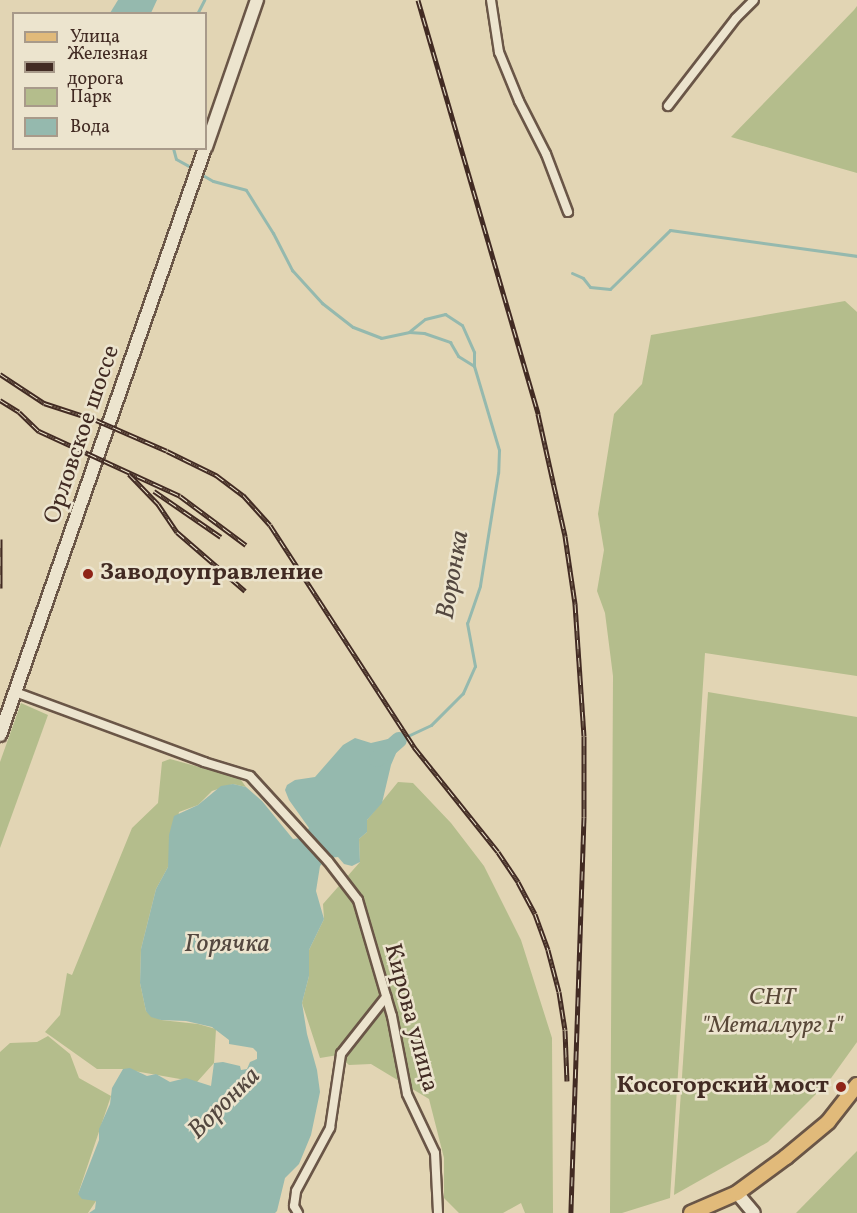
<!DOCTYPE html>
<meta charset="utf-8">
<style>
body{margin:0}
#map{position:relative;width:857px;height:1213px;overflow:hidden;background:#e2d5b4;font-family:Vollkorn,serif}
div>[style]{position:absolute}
.green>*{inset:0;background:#b4bd8c}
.water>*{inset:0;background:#95b9ae}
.stream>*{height:3px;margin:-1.5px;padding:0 1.5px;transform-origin:1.5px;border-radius:1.5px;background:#95b9ae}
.river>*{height:16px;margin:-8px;padding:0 8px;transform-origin:8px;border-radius:8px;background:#95b9ae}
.roads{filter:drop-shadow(2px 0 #6a5647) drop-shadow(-2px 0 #6a5647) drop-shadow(0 2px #6a5647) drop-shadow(0 -2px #6a5647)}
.street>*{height:8px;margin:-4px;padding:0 4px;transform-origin:4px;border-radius:4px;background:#ece4ce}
.secondary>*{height:12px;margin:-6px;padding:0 6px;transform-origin:6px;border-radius:6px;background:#ece4ce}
.primary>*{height:14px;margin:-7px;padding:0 7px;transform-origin:7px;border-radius:7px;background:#e1ba7a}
.rail>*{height:5px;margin-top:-2.5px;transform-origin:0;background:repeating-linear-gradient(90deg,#ece4ce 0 9px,#422b23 0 18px);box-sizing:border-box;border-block:2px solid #422b23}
.dots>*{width:16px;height:16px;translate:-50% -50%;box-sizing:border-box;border:3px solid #ece4ce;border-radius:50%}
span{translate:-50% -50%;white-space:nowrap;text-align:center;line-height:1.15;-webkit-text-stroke:5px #ece4ce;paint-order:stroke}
.street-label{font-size:24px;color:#422b23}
.poi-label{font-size:24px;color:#422b23;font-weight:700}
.left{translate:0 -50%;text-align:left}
.right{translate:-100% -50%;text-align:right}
.park-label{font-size:24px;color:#594838;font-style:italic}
.water-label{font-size:26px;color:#53473f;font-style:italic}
.legend{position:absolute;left:12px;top:12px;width:195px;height:138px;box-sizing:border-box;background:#ece4ce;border:2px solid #a89a8a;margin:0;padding:8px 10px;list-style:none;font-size:18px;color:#422b23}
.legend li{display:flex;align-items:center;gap:12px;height:30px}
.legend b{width:30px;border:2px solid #a89a8a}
</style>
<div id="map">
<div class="green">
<i style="clip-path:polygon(857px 6px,857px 173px,731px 137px,854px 10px)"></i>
<i style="clip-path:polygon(845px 301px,857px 312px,857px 676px,705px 653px,670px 1198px,622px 1213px,610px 1213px,613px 676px,605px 613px,597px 591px,604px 550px,598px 514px,614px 414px,642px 384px,651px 335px)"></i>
<i style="clip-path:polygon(708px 692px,857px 717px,857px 1042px,829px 1081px,768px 1142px,674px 1195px)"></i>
<i style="clip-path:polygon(21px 703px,48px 715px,0 848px,0 762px)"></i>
<i style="clip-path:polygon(170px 759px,232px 776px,241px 780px,246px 787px,233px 784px,212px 791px,198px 805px,179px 812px,168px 867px,156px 889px,141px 949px,140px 983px,146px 1011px,161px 1020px,198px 1024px,216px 1029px,214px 1063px,197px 1082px,123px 1069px,97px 1069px,45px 1032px,60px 1015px,67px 973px,72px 975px,132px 828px,158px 803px,162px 762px)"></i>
<i style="clip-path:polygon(398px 782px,413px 783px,451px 823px,484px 866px,521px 940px,552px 1038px,553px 1213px,525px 1213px,521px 1203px,503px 1213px,459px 1213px,444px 1198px,444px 1158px,429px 1099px,371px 1064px,349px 1065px,338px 1055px,320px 1058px,302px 1003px,309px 976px,309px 950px,324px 919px,323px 904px,360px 862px,359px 839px,367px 832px,367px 820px)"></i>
<i style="clip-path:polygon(48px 1036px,70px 1054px,79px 1078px,111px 1096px,78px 1194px,96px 1201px,88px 1213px,0 1213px,0 1052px,10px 1043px,37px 1042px)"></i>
<i style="clip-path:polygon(857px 1151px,857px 1213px,796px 1213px)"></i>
</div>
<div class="water">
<i style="clip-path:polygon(118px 0,157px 0,151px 13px,110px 13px)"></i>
<i style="clip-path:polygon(355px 738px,371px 743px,388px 739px,397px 751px,391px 765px,382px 803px,367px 820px,367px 832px,359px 839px,360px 862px,352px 866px,344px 864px,338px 857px,328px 858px,320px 866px,316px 891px,324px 919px,309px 950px,309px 976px,302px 1003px,307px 1034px,317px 1070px,320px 1092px,311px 1135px,299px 1164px,285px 1178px,277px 1211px,275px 1213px,89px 1213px,95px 1209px,96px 1201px,82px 1199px,78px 1194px,99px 1140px,99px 1129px,110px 1104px,112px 1088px,123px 1069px,130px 1068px,147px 1076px,156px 1074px,170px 1082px,186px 1078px,211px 1086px,214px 1063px,223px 1062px,240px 1066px,241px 1070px,247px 1069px,250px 1062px,257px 1059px,257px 1052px,253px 1048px,229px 1044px,229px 1040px,212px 1027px,186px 1021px,161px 1020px,151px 1017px,146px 1011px,140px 983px,141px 949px,156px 889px,168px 867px,169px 835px,174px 816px,198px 805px,221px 786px,233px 784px,246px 787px,262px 801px,293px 839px,301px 838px,309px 828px,289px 800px,285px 790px,287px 785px,295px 780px,315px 777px,343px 745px)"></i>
</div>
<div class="stream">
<i style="left:197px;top:14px;width:16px;rotate:-63deg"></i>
<i style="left:173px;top:148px;width:11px;rotate:75deg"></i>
<i style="left:176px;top:159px;width:21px;rotate:29deg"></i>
<i style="left:199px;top:173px;width:16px;rotate:30deg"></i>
<i style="left:213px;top:181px;width:34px;rotate:15deg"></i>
<i style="left:246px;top:190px;width:51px;rotate:57.9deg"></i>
<i style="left:273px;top:233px;width:42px;rotate:62.8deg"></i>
<i style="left:292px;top:270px;width:45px;rotate:47.7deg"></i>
<i style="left:322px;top:303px;width:39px;rotate:38deg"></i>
<i style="left:353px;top:327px;width:30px;rotate:21deg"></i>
<i style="left:381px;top:338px;width:29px;rotate:-12deg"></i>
<i style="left:409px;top:332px;width:15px;rotate:4deg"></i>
<i style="left:424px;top:333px;width:28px;rotate:19deg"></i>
<i style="left:450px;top:342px;width:16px;rotate:60deg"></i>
<i style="left:458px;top:356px;width:19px;rotate:32deg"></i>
<i style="left:474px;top:366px;width:88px;rotate:73.4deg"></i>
<i style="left:499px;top:450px;width:23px;rotate:92deg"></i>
<i style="left:498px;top:473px;width:114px;rotate:99.1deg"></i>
<i style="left:480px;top:586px;width:39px;rotate:109deg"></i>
<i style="left:467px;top:623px;width:44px;rotate:79.5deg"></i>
<i style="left:475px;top:666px;width:30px;rotate:114deg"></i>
<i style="left:463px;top:693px;width:45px;rotate:135deg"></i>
<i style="left:431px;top:725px;width:35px;rotate:155deg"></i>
<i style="left:572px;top:273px;width:12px;rotate:24deg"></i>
<i style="left:583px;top:278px;width:11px;rotate:52deg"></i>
<i style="left:590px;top:287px;width:20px;rotate:6deg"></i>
<i style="left:610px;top:289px;width:84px;rotate:-44.5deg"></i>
<i style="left:670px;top:230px;width:189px;rotate:7.9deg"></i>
<i style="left:410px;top:331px;width:19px;rotate:-39deg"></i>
<i style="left:425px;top:319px;width:21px;rotate:-14deg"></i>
<i style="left:445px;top:314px;width:20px;rotate:33deg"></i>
<i style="left:462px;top:325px;width:30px;rotate:66deg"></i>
<i style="left:474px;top:352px;width:14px;rotate:90deg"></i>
</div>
<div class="river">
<i style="left:377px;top:759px;width:29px;rotate:-41deg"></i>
</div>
<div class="roads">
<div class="street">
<i style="left:491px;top:0;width:53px;rotate:81.3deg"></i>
<i style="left:499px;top:52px;width:53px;rotate:67.8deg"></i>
<i style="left:519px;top:101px;width:59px;rotate:63deg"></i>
<i style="left:546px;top:154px;width:62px;rotate:69.2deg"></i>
<i style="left:668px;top:106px;width:111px;rotate:-52.3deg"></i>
<i style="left:736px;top:18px;width:25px;rotate:-45deg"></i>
<i style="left:15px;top:692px;width:202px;rotate:20.3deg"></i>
<i style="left:204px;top:762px;width:48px;rotate:16.9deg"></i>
<i style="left:250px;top:776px;width:115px;rotate:47.5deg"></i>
<i style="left:328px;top:861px;width:49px;rotate:52.4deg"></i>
<i style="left:358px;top:900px;width:121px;rotate:73.7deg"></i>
<i style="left:392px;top:1016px;width:79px;rotate:79.1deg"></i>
<i style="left:407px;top:1094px;width:65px;rotate:64.6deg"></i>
<i style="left:435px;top:1153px;width:60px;rotate:87.1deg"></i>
<i style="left:298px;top:1213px;width:8px;rotate:-120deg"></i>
<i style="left:294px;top:1206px;width:15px;rotate:-82deg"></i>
<i style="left:296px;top:1191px;width:72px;rotate:-61.6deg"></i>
<i style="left:330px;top:1128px;width:75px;rotate:-81.5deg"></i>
<i style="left:341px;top:1054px;width:73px;rotate:-51.7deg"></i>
</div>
<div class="secondary">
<i style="left:206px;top:147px;width:156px;rotate:-70.9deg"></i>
<i style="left:0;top:735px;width:622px;rotate:-70.75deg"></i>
<i style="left:737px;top:1193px;width:26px;rotate:50deg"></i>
</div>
<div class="primary">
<i style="left:691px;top:1213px;width:50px;rotate:-23.5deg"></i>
<i style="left:737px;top:1193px;width:61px;rotate:-36.3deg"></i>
<i style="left:786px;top:1157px;width:55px;rotate:-39.8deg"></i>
<i style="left:828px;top:1122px;width:47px;rotate:-51.9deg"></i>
</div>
</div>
<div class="rail">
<i style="left:418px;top:0;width:431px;rotate:73.8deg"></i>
<i style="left:538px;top:414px;width:125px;rotate:77.5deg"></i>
<i style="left:565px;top:536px;width:69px;rotate:81.6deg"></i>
<i style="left:575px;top:604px;width:132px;rotate:86.1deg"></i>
<i style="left:584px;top:736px;width:81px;rotate:90deg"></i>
<i style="left:584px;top:817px;width:396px;rotate:91.9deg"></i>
<i style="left:0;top:374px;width:53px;rotate:33.4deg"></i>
<i style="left:44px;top:403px;width:55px;rotate:18.1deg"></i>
<i style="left:96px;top:420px;width:77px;rotate:23.6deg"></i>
<i style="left:167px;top:451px;width:55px;rotate:26.1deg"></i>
<i style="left:216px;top:475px;width:34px;rotate:37deg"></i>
<i style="left:243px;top:495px;width:40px;rotate:48deg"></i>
<i style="left:270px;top:525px;width:265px;rotate:57deg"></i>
<i style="left:414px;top:747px;width:134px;rotate:51.3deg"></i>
<i style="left:498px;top:852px;width:36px;rotate:56deg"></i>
<i style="left:518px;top:882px;width:36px;rotate:62deg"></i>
<i style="left:535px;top:914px;width:38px;rotate:70deg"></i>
<i style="left:548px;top:950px;width:43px;rotate:75.3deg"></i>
<i style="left:559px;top:992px;width:38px;rotate:81deg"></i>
<i style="left:565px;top:1030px;width:51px;rotate:87.8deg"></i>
<i style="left:0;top:400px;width:22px;rotate:32deg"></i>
<i style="left:19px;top:412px;width:28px;rotate:44deg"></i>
<i style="left:39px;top:431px;width:155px;rotate:24.7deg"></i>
<i style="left:180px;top:496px;width:82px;rotate:36.6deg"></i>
<i style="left:129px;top:474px;width:42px;rotate:46deg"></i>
<i style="left:158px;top:504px;width:34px;rotate:56deg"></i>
<i style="left:177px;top:532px;width:90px;rotate:40.9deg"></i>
<i style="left:154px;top:491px;width:81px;rotate:34.5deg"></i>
<i style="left:0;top:539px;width:49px;rotate:90deg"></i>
</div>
<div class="dots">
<i style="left:88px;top:574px;background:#8f2418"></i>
<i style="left:841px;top:1087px;background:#8f2418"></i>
</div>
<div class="street-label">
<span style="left:83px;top:435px;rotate:-71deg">Орловское шоссе</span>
<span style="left:410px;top:1018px;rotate:75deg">Кирова улица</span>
</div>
<div class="poi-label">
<span class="left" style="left:100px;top:574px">Заводоуправление</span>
<span class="right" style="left:829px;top:1087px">Косогорский мост</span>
</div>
<div class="park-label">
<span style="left:772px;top:1013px">СНТ<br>"Металлург 1"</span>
</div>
<div class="water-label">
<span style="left:454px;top:575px;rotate:-80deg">Воронка</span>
<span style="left:227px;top:945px">Горячка</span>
<span style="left:225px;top:1104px;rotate:-45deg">Воронка</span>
</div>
<ul class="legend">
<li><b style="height:8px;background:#e1ba7a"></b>Улица</li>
<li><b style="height:8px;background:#422b23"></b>Железная дорога</li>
<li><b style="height:16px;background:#b4bd8c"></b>Парк</li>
<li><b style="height:16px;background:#95b9ae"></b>Вода</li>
</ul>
</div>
